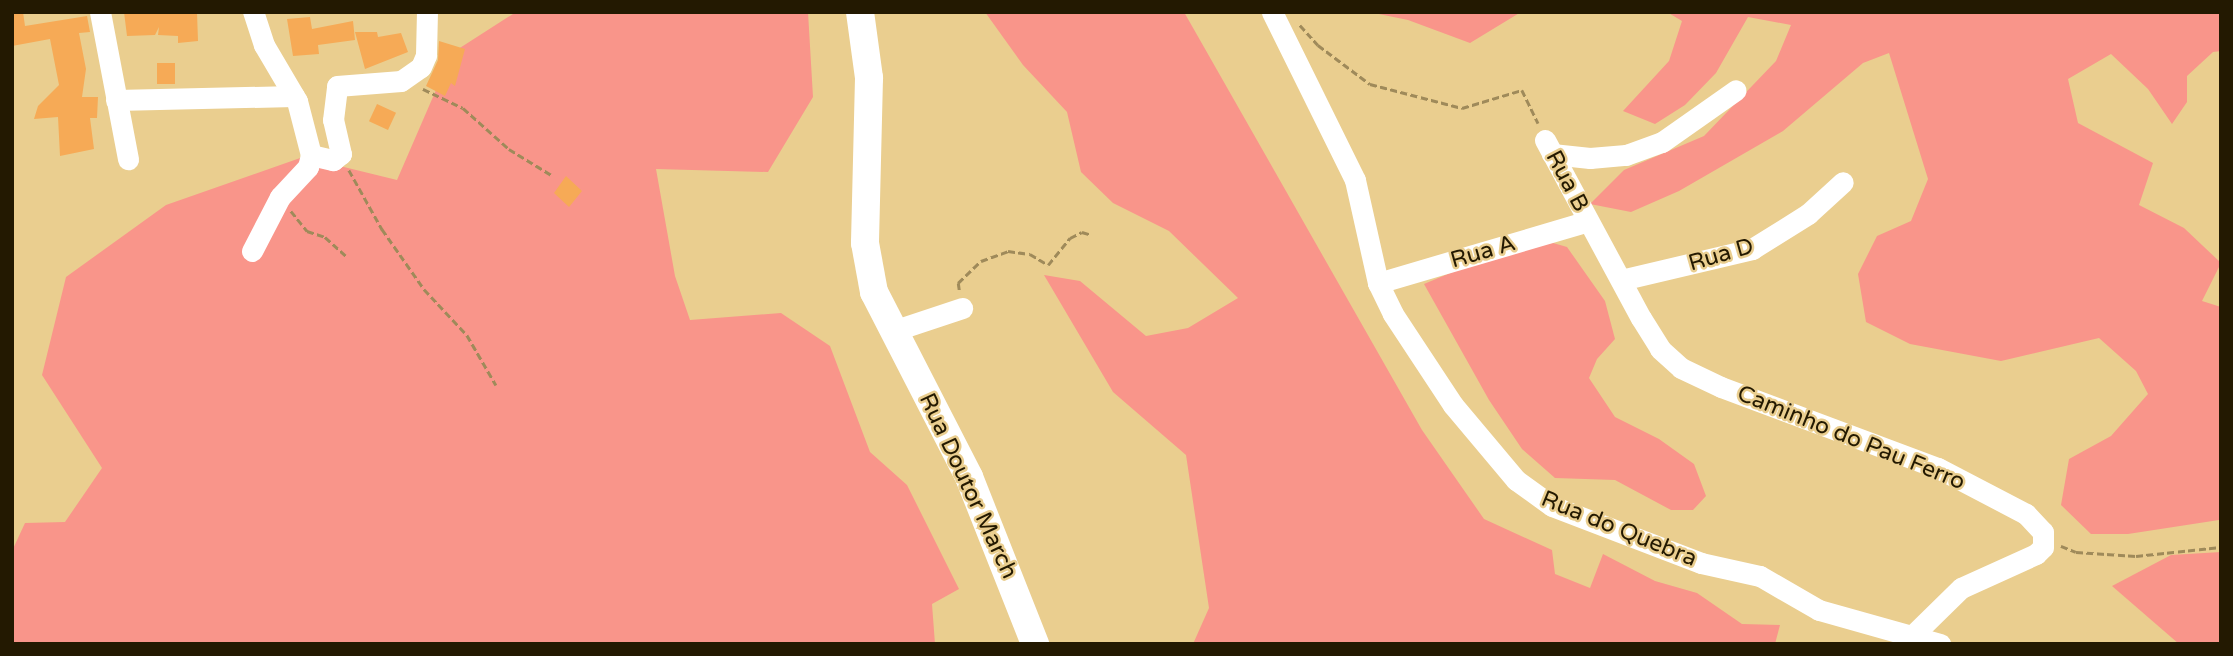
<!DOCTYPE html>
<style>
body{margin:0}
#map{position:relative;width:2233px;height:656px;overflow:hidden;background:#eace8f;font-family:"Varela Round",sans-serif}
div>[style]{position:absolute}
.green>*{inset:0;background:#f9958a}
.building>*{inset:0;background:#f6aa56;transform-origin:0 0}
.path>*{height:2.5px;margin-top:-1.25px;transform-origin:0;background:repeating-linear-gradient(90deg,#9f8a5a 0 7px,transparent 0 10.5px)}
.minor>*{height:21px;margin:-10.5px;padding:0 10.5px;transform-origin:10.5px;border-radius:10.5px;background:#fff}
.major>*{height:28px;margin:-14px;padding:0 14px;transform-origin:14px;border-radius:14px;background:#fff}
span{translate:-50% -50%;white-space:nowrap;text-align:center;line-height:1.15;-webkit-text-stroke:5px #eace8f;paint-order:stroke}
.street-label{font-size:23px;color:#231901}
.frame{position:absolute;inset:0;border:14px solid #231901;pointer-events:none}
</style>
<div id="map">
<div class="green">
<i style="clip-path:polygon(516px 12px,808px 12px,813px 97px,768px 172px,656px 169px,675px 276px,690px 320px,781px 313px,830px 346px,870px 452px,907px 485px,959px 589px,932px 604px,935px 644px,12px 644px,12px 551px,25px 523px,65px 522px,102px 468px,42px 375px,66px 277px,166px 205px,303px 157px,397px 180px,452px 53px)"></i>
<i style="clip-path:polygon(985px 12px,1184px 12px,1422px 430px,1484px 519px,1552px 550px,1555px 574px,1590px 588px,1603px 554px,1655px 581px,1697px 593px,1742px 624px,1780px 625px,1775px 644px,1193px 644px,1209px 608px,1186px 455px,1113px 392px,1044px 275px,1080px 281px,1146px 336px,1188px 328px,1238px 298px,1169px 231px,1113px 203px,1081px 172px,1067px 112px,1023px 65px)"></i>
<i style="clip-path:polygon(1369px 12px,1521px 12px,1470px 43px,1408px 20px)"></i>
<i style="clip-path:polygon(1667px 12px,2221px 12px,2221px 51px,2213px 52px,2187px 76px,2187px 102px,2172px 124px,2148px 89px,2111px 54px,2068px 79px,2078px 123px,2153px 163px,2139px 205px,2184px 228px,2221px 263px,2202px 301px,2221px 307px,2219px 520px,2128px 534px,2091px 534px,2061px 505px,2069px 459px,2111px 436px,2148px 394px,2136px 371px,2099px 338px,2001px 361px,1910px 344px,1866px 322px,1858px 274px,1877px 236px,1911px 221px,1928px 179px,1889px 53px,1863px 63px,1783px 131px,1679px 191px,1631px 212px,1590px 204px,1624px 170px,1704px 136px,1776px 61px,1791px 25px,1748px 17px,1716px 73px,1685px 105px,1655px 124px,1623px 111px,1669px 61px,1682px 21px)"></i>
<i style="clip-path:polygon(1553px 243px,1567px 247px,1605px 301px,1615px 339px,1597px 359px,1589px 378px,1615px 417px,1659px 439px,1694px 464px,1706px 496px,1693px 510px,1671px 510px,1615px 480px,1555px 478px,1522px 449px,1489px 400px,1424px 284px,1515px 246px)"></i>
<i style="clip-path:polygon(2221px 552px,2221px 644px,2179px 644px,2112px 586px,2171px 555px)"></i>
</div>
<div class="building">
<i style="clip-path:polygon(12px 12px,23px 12px,25px 26px,87px 16px,90px 32px,79px 33px,86px 69px,82px 97px,98px 97px,97px 118px,90px 118px,94px 149px,60px 156px,58px 117px,34px 119px,38px 106px,59px 85px,50px 39px,12px 46px)"></i>
<i style="clip-path:polygon(124px 12px,197px 12px,198px 41px,178px 43px,178px 36px,158px 35px,159px 27px,155px 35px,127px 36px)"></i>
<i style="clip-path:polygon(310px 17px,312px 29px,353px 21px,355px 40px,318px 45px,319px 54px,293px 56px,287px 19px)"></i>
<i style="clip-path:polygon(355px 32px,377px 32px,378px 37px,401px 33px,408px 52px,365px 69px)"></i>
<i style="clip-path:polygon(439px 41px,465px 49px,455px 86px,451px 83px,445px 96px,426px 86px,438px 60px)"></i>
<i style="left:157px;top:63px;width:18px;height:21px"></i>
<i style="left:377px;top:104px;width:21px;height:19px;rotate:25deg"></i>
<i style="clip-path:polygon(566px 176px,582px 191px,569px 207px,554px 193px)"></i>
</div>
<div class="path">
<i style="left:1300px;top:25px;width:27px;rotate:48deg"></i>
<i style="left:1318px;top:45px;width:65px;rotate:36.9deg"></i>
<i style="left:1370px;top:84px;width:95px;rotate:14.6deg"></i>
<i style="left:1462px;top:108px;width:63px;rotate:-16.7deg"></i>
<i style="left:1522px;top:90px;width:37px;rotate:64deg"></i>
<i style="left:423px;top:89px;width:44px;rotate:25.4deg"></i>
<i style="left:463px;top:108px;width:62px;rotate:41.7deg"></i>
<i style="left:509px;top:149px;width:52px;rotate:31.5deg"></i>
<i style="left:349px;top:170px;width:68px;rotate:60.8deg"></i>
<i style="left:382px;top:229px;width:73px;rotate:55deg"></i>
<i style="left:424px;top:289px;width:63px;rotate:46.9deg"></i>
<i style="left:467px;top:335px;width:58px;rotate:59.9deg"></i>
<i style="left:291px;top:211px;width:26px;rotate:51deg"></i>
<i style="left:307px;top:231px;width:19px;rotate:18deg"></i>
<i style="left:325px;top:237px;width:28px;rotate:42deg"></i>
<i style="left:959px;top:290px;width:7px;rotate:-98deg"></i>
<i style="left:958px;top:283px;width:32px;rotate:-44deg"></i>
<i style="left:981px;top:261px;width:29px;rotate:-20deg"></i>
<i style="left:1008px;top:251px;width:22px;rotate:8deg"></i>
<i style="left:1030px;top:254px;width:21px;rotate:31deg"></i>
<i style="left:1048px;top:265px;width:35px;rotate:-51deg"></i>
<i style="left:1070px;top:238px;width:13px;rotate:-27deg"></i>
<i style="left:1082px;top:232px;width:10px;rotate:17deg"></i>
<i style="left:2061px;top:546px;width:16px;rotate:22deg"></i>
<i style="left:2076px;top:552px;width:60px;rotate:3.8deg"></i>
<i style="left:2136px;top:556px;width:85px;rotate:-6deg"></i>
</div>
<div class="minor">
<i style="left:100px;top:12px;width:150px;rotate:79.2deg"></i>
<i style="left:1272px;top:12px;width:187px;rotate:63.7deg"></i>
<i style="left:1355px;top:180px;width:106px;rotate:77.4deg"></i>
<i style="left:1378px;top:283px;width:34px;rotate:64deg"></i>
<i style="left:1393px;top:314px;width:109px;rotate:56.6deg"></i>
<i style="left:1453px;top:405px;width:98px;rotate:50deg"></i>
<i style="left:1516px;top:480px;width:44px;rotate:35.8deg"></i>
<i style="left:1552px;top:506px;width:160px;rotate:20.9deg"></i>
<i style="left:1701px;top:563px;width:60px;rotate:12.4deg"></i>
<i style="left:1760px;top:576px;width:68px;rotate:30deg"></i>
<i style="left:1819px;top:610px;width:126px;rotate:15.7deg"></i>
<i style="left:116px;top:100px;width:178px;rotate:-1.3deg"></i>
<i style="left:1545px;top:140px;width:202px;rotate:61.7deg"></i>
<i style="left:1641px;top:318px;width:36px;rotate:58deg"></i>
<i style="left:1660px;top:349px;width:28px;rotate:42deg"></i>
<i style="left:1681px;top:368px;width:44px;rotate:25.4deg"></i>
<i style="left:1721px;top:387px;width:232px;rotate:20.5deg"></i>
<i style="left:1938px;top:468px;width:99px;rotate:27.6deg"></i>
<i style="left:2026px;top:514px;width:25px;rotate:47deg"></i>
<i style="left:2043px;top:532px;width:15px;rotate:90deg"></i>
<i style="left:2043px;top:547px;width:10px;rotate:135deg"></i>
<i style="left:2036px;top:554px;width:82px;rotate:155.6deg"></i>
<i style="left:1961px;top:588px;width:70px;rotate:135.6deg"></i>
<i style="left:1552px;top:154px;width:38px;rotate:6deg"></i>
<i style="left:1590px;top:158px;width:36px;rotate:-5deg"></i>
<i style="left:1626px;top:155px;width:38px;rotate:-20deg"></i>
<i style="left:1662px;top:142px;width:90px;rotate:-35.1deg"></i>
<i style="left:311px;top:155px;width:23px;rotate:13deg"></i>
<i style="left:333px;top:160px;width:10px;rotate:-37deg"></i>
<i style="left:341px;top:154px;width:35px;rotate:-103deg"></i>
<i style="left:333px;top:120px;width:34px;rotate:-83deg"></i>
<i style="left:337px;top:86px;width:64px;rotate:-4.5deg"></i>
<i style="left:401px;top:81px;width:24px;rotate:-35deg"></i>
<i style="left:421px;top:67px;width:13px;rotate:-67deg"></i>
<i style="left:426px;top:55px;width:43px;rotate:-88.7deg"></i>
<i style="left:252px;top:251px;width:61px;rotate:-62.6deg"></i>
<i style="left:280px;top:197px;width:41px;rotate:-47deg"></i>
<i style="left:308px;top:167px;width:12px;rotate:-76deg"></i>
<i style="left:311px;top:155px;width:56px;rotate:-104.5deg"></i>
<i style="left:297px;top:101px;width:65px;rotate:-120.5deg"></i>
<i style="left:264px;top:45px;width:35px;rotate:-108deg"></i>
<i style="left:1621px;top:280px;width:135px;rotate:-13.3deg"></i>
<i style="left:1752px;top:249px;width:66px;rotate:-32deg"></i>
<i style="left:1808px;top:214px;width:47px;rotate:-42.4deg"></i>
<i style="left:1378px;top:283px;width:219px;rotate:-16.4deg"></i>
<i style="left:893px;top:331px;width:73px;rotate:-18.4deg"></i>
</div>
<div class="major">
<i style="left:860px;top:12px;width:67px;rotate:82.2deg"></i>
<i style="left:869px;top:78px;width:165px;rotate:91.4deg"></i>
<i style="left:865px;top:243px;width:50px;rotate:79.6deg"></i>
<i style="left:874px;top:292px;width:208px;rotate:62.8deg"></i>
<i style="left:969px;top:477px;width:180px;rotate:68.4deg"></i>
</div>
<div class="street-label">
<span style="left:1567px;top:181px;rotate:62deg">Rua B</span>
<span style="left:1483px;top:252px;rotate:-16deg">Rua A</span>
<span style="left:1721px;top:255px;rotate:-16deg">Rua D</span>
<span style="left:1851px;top:438px;rotate:22deg">Caminho do Pau Ferro</span>
<span style="left:968px;top:486px;rotate:65deg">Rua Doutor March</span>
<span style="left:1619px;top:529px;rotate:22deg">Rua do Quebra</span>
</div>
<div class="frame"></div>
</div>
